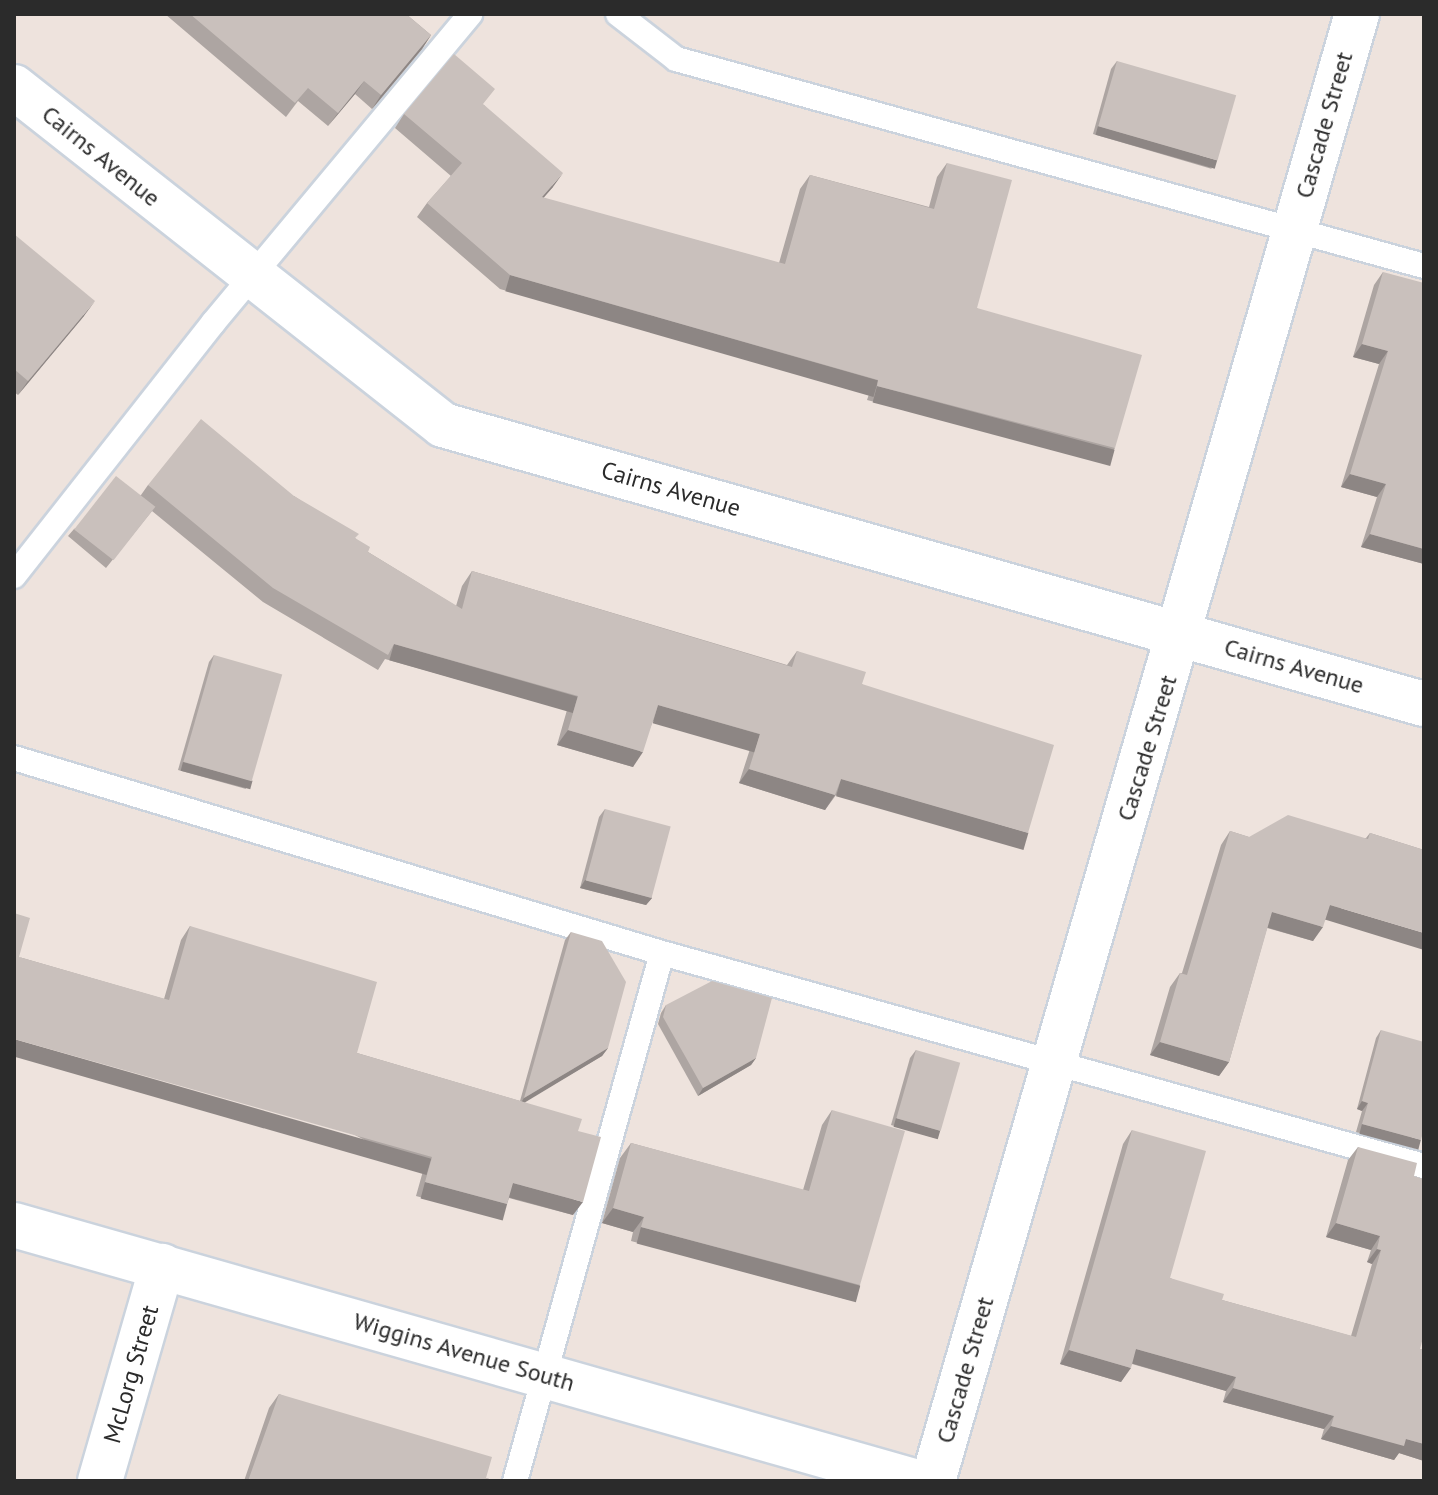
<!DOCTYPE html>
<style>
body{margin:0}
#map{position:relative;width:1438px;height:1495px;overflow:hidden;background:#eee3dd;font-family:"PT Sans",sans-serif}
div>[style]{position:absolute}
.roads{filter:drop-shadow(2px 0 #cbd3dd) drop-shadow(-2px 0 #cbd3dd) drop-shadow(0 2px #cbd3dd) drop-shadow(0 -2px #cbd3dd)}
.lane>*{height:24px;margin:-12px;padding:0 12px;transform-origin:12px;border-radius:12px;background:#fff}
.street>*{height:44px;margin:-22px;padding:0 22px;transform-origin:22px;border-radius:22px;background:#fff}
.wall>*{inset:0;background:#ada5a2}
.shaded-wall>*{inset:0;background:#8d8684;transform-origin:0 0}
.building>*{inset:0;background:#c9c0bc;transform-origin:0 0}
span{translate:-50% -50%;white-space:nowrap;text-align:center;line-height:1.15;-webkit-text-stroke:7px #fff;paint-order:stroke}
.street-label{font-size:24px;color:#2b2b2b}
.frame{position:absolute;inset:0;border:16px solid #2b2b2b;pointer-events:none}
</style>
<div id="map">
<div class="roads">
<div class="lane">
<i style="left:618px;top:14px;width:73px;rotate:37.8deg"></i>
<i style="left:676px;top:59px;width:776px;rotate:15.47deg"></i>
<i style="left:14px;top:576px;width:322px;rotate:-51.8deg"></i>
<i style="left:213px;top:323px;width:402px;rotate:-50.2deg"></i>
<i style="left:14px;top:758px;width:677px;rotate:16.75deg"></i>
<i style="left:662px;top:953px;width:791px;rotate:15.62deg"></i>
<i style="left:515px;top:1481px;width:548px;rotate:-74.44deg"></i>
</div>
<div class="street">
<i style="left:14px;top:87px;width:546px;rotate:38.23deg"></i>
<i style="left:443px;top:425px;width:1020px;rotate:15.88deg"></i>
<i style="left:14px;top:1225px;width:936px;rotate:15.88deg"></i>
<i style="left:100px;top:1481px;width:224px;rotate:-73.9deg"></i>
<i style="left:933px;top:1481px;width:1527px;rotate:-73.88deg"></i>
</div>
</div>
<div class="wall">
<i style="clip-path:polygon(165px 14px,406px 14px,431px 35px,422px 49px,372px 109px,355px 94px,328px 126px,298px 101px,286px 117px)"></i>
<i style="clip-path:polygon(1117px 61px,1212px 169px,1093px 134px,1111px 69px)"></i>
<i style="clip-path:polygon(484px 105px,553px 187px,543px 198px,779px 263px,800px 189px,810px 175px,929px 207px,937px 177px,947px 163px,977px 308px,1115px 448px,1106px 462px,867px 400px,869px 394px,500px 289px,417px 217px,427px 203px,451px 176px,395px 128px,404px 114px)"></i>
<i style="clip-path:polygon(14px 234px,84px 316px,18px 395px,14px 392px)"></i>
<i style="clip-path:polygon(1383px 272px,1424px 564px,1361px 547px,1377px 497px,1341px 487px,1379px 364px,1353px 357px,1374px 285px)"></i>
<i style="clip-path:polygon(148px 485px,294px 496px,355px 538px,368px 552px,456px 606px,462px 586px,472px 571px,787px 665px,797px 651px,862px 684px,1018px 847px,836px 795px,825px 810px,739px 783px,750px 749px,653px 721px,633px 767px,557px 745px,567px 710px,385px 659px,378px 670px,263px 602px,152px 511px,106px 568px,68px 536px,74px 529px,141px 495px)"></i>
<i style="clip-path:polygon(214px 655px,246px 789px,178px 770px,209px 662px)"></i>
<i style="clip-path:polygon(605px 809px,652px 898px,646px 905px,580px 888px,599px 817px)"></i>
<i style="clip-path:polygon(1230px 831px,1249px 837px,1366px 838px,1370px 833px,1424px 850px,1325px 920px,1313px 941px,1267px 928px,1229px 1062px,1219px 1076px,1150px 1055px,1170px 987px,1180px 973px,1182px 973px,1221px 845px)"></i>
<i style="clip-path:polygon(190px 926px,357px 1053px,520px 1101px,565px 940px,571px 932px,608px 1048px,602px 1056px,524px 1102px,578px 1131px,573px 1215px,509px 1198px,507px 1204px,497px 1218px,416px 1196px,423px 1171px,19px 957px,164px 999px,181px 940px)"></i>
<i style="clip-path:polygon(666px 1005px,756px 1058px,751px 1065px,698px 1096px,658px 1024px,661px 1013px)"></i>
<i style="clip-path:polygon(1381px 1030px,1415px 1148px,1356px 1132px,1362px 1111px,1357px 1109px,1376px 1038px)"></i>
<i style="clip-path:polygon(916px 1050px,940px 1131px,935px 1138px,891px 1125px,910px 1058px)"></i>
<i style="clip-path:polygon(832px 1110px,860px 1285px,849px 1300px,631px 1241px,633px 1232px,602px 1223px,620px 1158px,631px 1143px,803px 1190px,822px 1125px)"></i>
<i style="clip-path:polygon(1132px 1130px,1170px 1278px,1222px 1300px,1351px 1336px,1372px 1264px,1367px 1262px,1371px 1250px,1326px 1237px,1348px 1160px,1358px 1147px,1414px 1176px,1420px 1349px,1424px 1350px,1424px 1461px,1399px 1453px,1394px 1460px,1321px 1439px,1324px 1429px,1223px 1402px,1226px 1391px,1132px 1364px,1121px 1382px,1060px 1364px,1123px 1144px)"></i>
<i style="clip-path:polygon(279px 1394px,486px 1478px,496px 1481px,244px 1481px,269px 1408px)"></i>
</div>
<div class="shaded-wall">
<i style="clip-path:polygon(431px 35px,422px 49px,372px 109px,381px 95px)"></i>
<i style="clip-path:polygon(364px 81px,355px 94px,328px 126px,338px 113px)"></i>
<i style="left:1098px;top:126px;width:124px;height:9px;rotate:16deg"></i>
<i style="clip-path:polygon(563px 173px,553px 187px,532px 211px,542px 197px)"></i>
<i style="left:510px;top:275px;width:383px;height:17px;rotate:16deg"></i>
<i style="clip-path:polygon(95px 301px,84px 316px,18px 395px,28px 381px)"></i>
<i style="clip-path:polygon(1362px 344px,1388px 351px,1379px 364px,1353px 357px)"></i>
<i style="left:877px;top:386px;width:246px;height:17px;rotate:15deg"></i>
<i style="clip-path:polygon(1350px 474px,1386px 484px,1377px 497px,1341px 487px)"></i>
<i style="clip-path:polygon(1370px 534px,1424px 549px,1424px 564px,1361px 547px)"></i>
<i style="left:394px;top:644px;width:191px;height:17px;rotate:16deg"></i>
<i style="left:658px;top:705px;width:106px;height:19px;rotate:16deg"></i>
<i style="clip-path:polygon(568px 730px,643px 752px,633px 767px,557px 745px)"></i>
<i style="left:183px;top:762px;width:72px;height:9px;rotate:15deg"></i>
<i style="clip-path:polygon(749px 769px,835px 795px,825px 810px,739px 783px)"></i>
<i style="left:841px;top:779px;width:195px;height:18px;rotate:16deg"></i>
<i style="clip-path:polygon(585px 880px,652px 898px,646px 905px,580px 888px)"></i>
<i style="clip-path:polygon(1330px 905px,1424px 933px,1424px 950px,1320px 918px)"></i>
<i style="clip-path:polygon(1272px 912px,1323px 927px,1313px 941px,1262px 926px)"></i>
<i style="left:14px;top:1039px;width:434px;height:17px;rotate:16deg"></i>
<i style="clip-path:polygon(1160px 1042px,1229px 1062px,1219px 1076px,1150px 1055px)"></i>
<i style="clip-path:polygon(608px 1048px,602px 1056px,519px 1106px,524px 1098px)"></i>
<i style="clip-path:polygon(756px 1058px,751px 1065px,698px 1096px,703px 1088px)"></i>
<i style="clip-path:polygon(1362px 1101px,1368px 1103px,1362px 1111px,1357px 1109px)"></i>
<i style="left:896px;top:1118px;width:46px;height:9px;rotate:16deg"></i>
<i style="left:1362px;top:1124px;width:61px;height:10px;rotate:15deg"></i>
<i style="left:425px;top:1182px;width:85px;height:17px;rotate:15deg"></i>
<i style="clip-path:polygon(513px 1183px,583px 1202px,573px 1215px,504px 1196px)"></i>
<i style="clip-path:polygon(613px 1208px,644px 1217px,633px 1232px,602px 1223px)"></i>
<i style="clip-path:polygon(1336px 1223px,1380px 1236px,1371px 1250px,1326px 1237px)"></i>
<i style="left:641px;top:1227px;width:227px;height:17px;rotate:15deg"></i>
<i style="clip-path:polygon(1377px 1249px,1381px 1250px,1372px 1264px,1367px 1262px)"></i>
<i style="clip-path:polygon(1136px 1349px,1236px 1377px,1226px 1391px,1127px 1362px)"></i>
<i style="clip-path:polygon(1069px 1350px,1131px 1368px,1121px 1382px,1060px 1364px)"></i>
<i style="clip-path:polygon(1233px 1388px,1334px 1416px,1324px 1429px,1223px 1402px)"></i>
<i style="clip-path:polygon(1331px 1426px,1406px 1439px,1424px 1444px,1424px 1461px,1399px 1453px,1394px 1460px,1321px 1439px)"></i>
</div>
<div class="building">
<i style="clip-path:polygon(190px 14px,406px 14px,431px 35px,381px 95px,364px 81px,338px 113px,308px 88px,295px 103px)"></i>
<i style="clip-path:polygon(454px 54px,495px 89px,483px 104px,563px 173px,542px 197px,785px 264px,810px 175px,934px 209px,947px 163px,1012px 180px,977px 308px,1142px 355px,1115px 448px,877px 386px,878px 380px,510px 275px,427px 203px,462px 163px,404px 114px)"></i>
<i style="left:1117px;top:61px;width:124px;height:68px;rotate:16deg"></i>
<i style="clip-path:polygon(14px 234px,95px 301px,28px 381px,14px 369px)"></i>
<i style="clip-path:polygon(1383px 272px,1424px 283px,1424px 549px,1370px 534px,1386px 484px,1350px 474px,1388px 351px,1362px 344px)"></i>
<i style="clip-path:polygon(201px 419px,294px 496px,359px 534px,355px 538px,370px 547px,368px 552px,462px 609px,472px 571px,792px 667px,797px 651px,866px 672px,862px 684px,1054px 745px,1028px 833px,841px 779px,835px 795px,749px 769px,760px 734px,658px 705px,643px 752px,568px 730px,578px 696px,394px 644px,388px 655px,273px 588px,148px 485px)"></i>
<i style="left:116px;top:476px;width:50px;height:68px;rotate:38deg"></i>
<i style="left:214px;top:655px;width:71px;height:111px;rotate:16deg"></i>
<i style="left:605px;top:809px;width:68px;height:74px;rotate:15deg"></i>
<i style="clip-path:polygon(1288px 815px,1368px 839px,1370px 833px,1424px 850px,1424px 933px,1330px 905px,1323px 927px,1272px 912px,1229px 1062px,1160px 1042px,1180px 973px,1187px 975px,1230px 831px,1249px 837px)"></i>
<i style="clip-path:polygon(14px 913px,30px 918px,19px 957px,169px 1000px,190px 926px,377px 982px,357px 1053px,582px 1119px,578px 1131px,601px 1137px,583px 1202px,513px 1183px,507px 1204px,425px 1182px,432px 1157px,14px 1039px)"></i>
<i style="clip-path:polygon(571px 932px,602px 941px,626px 982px,608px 1048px,524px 1098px)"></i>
<i style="clip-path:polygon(712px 981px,772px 998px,756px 1058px,703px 1088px,663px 1017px,666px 1005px)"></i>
<i style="clip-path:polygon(1381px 1030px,1424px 1042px,1424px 1128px,1421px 1140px,1362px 1124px,1368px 1103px,1362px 1101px)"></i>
<i style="left:916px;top:1050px;width:46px;height:71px;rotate:16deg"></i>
<i style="clip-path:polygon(832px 1110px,905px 1131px,860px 1285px,641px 1227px,644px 1217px,613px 1208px,631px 1143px,809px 1191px)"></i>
<i style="clip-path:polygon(1132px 1130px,1206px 1151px,1170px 1278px,1224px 1294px,1222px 1300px,1356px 1337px,1381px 1250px,1377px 1249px,1380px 1236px,1336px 1223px,1358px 1147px,1417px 1163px,1414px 1176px,1424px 1179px,1424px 1334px,1420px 1349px,1424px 1350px,1424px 1444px,1406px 1439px,1404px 1446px,1331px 1426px,1334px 1416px,1233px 1388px,1236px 1377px,1136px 1349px,1131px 1368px,1069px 1350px)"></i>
<i style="clip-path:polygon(279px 1394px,492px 1457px,486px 1478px,496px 1481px,248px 1481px)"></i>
</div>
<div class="street-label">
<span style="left:1324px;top:125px;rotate:-74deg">Cascade Street</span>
<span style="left:101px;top:156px;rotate:39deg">Cairns Avenue</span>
<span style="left:671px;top:489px;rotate:16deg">Cairns Avenue</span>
<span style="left:1294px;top:666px;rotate:16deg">Cairns Avenue</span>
<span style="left:1147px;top:748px;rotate:-73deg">Cascade Street</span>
<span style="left:464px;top:1352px;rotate:16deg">Wiggins Avenue South</span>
<span style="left:965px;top:1370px;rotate:-74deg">Cascade Street</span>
<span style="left:131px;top:1374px;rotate:-74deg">McLorg Street</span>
</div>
<div class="frame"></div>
</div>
